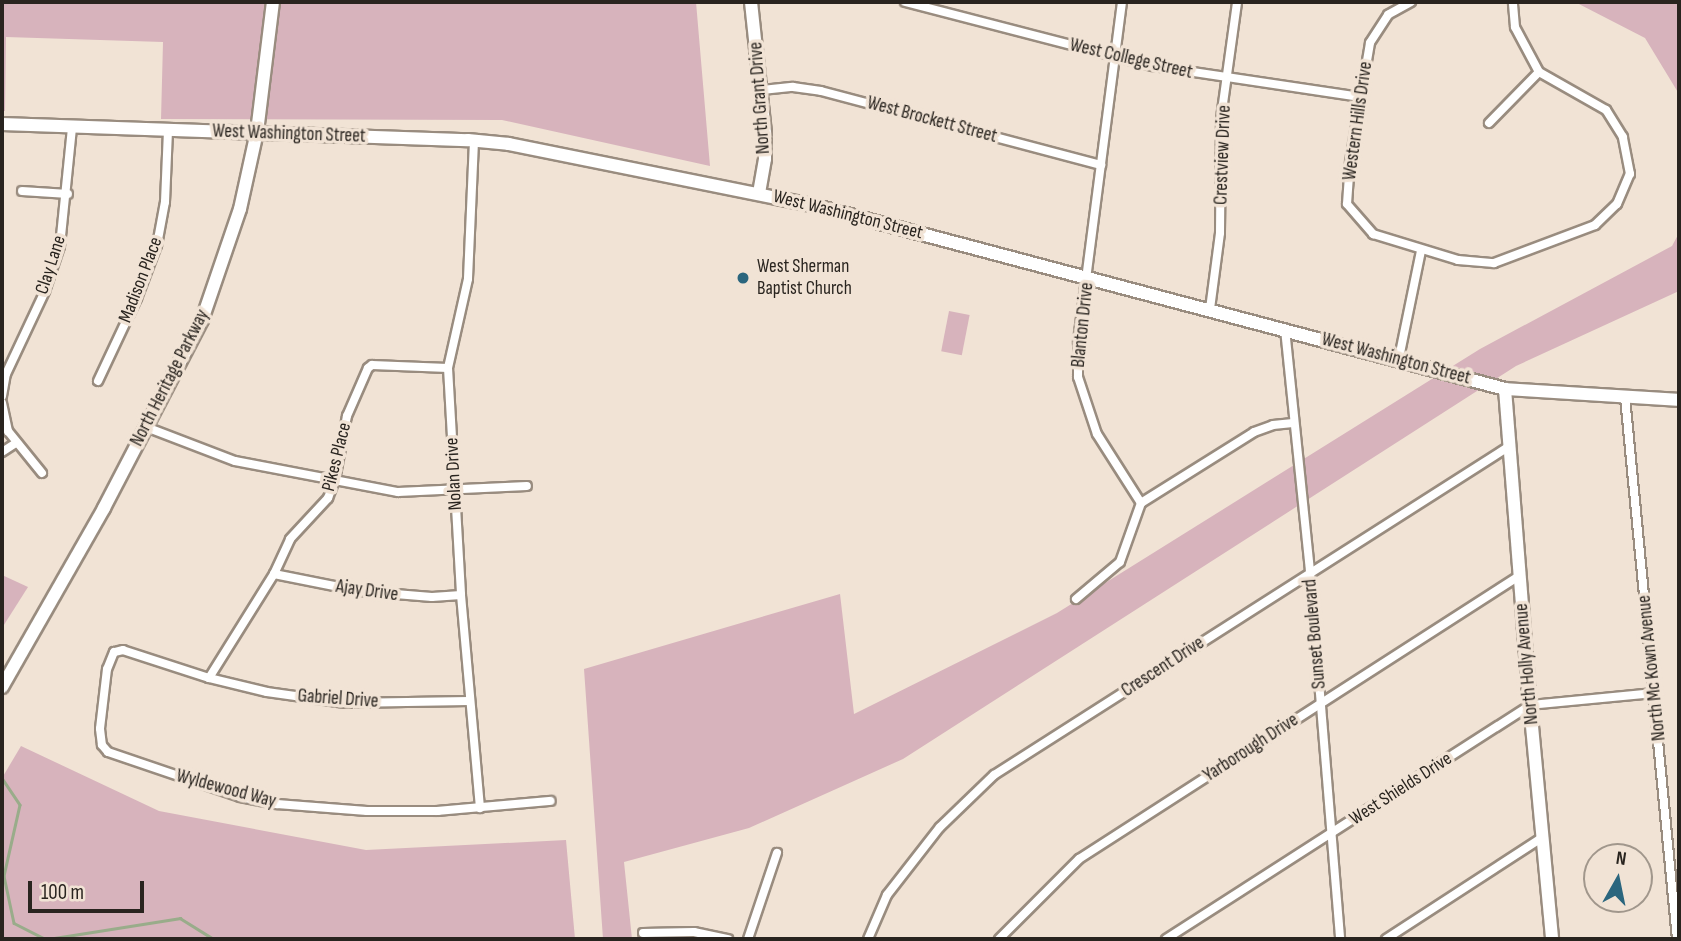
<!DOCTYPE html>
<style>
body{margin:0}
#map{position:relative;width:1681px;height:941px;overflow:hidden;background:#f1e3d5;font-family:"Sofia Sans Condensed",sans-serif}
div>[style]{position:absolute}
.green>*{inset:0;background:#d7b3bc;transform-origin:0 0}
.stream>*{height:2.5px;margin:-1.25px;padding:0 1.25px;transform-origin:1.25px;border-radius:1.25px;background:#99ac8a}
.roads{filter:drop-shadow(2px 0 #998c7f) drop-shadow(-2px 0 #998c7f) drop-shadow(0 2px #998c7f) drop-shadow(0 -2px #998c7f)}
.street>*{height:8px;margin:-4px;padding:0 4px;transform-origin:4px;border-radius:4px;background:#fff}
.secondary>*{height:12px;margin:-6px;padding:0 6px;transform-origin:6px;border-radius:6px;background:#fff}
.dots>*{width:19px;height:19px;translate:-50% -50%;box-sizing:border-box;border:4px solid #f1e3d5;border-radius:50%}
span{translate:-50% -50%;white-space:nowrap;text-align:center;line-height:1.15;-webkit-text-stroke:7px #f1e3d5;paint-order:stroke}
.street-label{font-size:19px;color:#29241f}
.poi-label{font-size:19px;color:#29241f}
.left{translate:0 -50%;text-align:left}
.frame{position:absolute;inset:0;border:4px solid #29241f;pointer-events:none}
.north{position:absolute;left:1583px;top:843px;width:70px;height:70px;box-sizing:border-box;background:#f1e3d5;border:2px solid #a1978c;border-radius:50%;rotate:9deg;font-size:19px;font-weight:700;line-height:28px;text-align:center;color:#29241f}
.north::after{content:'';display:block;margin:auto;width:24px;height:32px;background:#2b667e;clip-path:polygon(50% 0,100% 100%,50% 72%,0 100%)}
.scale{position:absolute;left:28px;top:881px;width:116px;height:32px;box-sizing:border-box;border:4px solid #29241f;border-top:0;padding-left:9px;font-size:21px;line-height:24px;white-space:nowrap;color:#29241f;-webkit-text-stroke:5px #f1e3d5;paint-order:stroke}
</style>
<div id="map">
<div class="green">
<i style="clip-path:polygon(2px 2px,696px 2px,710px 166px,502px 120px,161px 119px,163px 42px,6px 37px,5px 111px,2px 111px)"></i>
<i style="clip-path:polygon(1575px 2px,1679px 2px,1679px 94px,1645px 38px)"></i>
<i style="clip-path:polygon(1679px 233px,1679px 291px,1516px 366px,903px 759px,749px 828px,624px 862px,632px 939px,603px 939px,584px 669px,840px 594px,854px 714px,1057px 613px,1480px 349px,1672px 246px)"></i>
<i style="left:949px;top:311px;width:21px;height:41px;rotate:11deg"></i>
<i style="clip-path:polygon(2px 575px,28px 587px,2px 628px)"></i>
<i style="clip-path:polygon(21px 746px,159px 811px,366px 850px,566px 840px,575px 939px,2px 939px,2px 778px)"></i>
</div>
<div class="stream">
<i style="left:2px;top:778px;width:32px;rotate:56deg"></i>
<i style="left:20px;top:805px;width:73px;rotate:102.7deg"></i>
<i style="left:4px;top:876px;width:48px;rotate:78deg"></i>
<i style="left:14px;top:923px;width:35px;rotate:27deg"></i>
<i style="left:48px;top:939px;width:134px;rotate:-9deg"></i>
<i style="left:180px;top:918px;width:39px;rotate:32deg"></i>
</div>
<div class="roads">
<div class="street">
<i style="left:905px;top:2px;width:256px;rotate:14.5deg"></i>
<i style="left:1153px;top:66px;width:209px;rotate:8.5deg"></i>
<i style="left:1122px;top:2px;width:343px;rotate:97.4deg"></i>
<i style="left:1078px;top:342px;width:35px;rotate:90deg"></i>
<i style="left:1078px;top:377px;width:60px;rotate:71.6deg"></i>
<i style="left:1097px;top:434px;width:82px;rotate:57.5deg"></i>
<i style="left:1411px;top:2px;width:26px;rotate:151deg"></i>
<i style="left:1388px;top:15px;width:33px;rotate:123deg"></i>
<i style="left:1370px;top:43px;width:120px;rotate:99.6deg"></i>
<i style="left:1350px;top:161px;width:43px;rotate:94deg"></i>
<i style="left:1347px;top:204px;width:40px;rotate:49deg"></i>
<i style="left:1373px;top:234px;width:89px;rotate:17deg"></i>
<i style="left:1458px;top:260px;width:36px;rotate:5deg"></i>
<i style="left:1494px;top:263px;width:108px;rotate:-20.6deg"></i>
<i style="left:1595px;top:225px;width:30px;rotate:-44deg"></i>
<i style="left:1617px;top:204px;width:33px;rotate:-67deg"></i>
<i style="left:1630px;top:174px;width:38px;rotate:-101deg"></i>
<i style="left:1623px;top:137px;width:32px;rotate:-122deg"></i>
<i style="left:1606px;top:110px;width:77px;rotate:-150.4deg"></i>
<i style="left:1539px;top:72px;width:51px;rotate:-118.1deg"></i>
<i style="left:1515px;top:27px;width:25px;rotate:-95deg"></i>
<i style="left:762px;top:90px;width:31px;rotate:-6deg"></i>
<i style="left:793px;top:87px;width:28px;rotate:8deg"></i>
<i style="left:821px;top:91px;width:290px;rotate:14.8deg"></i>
<i style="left:1489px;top:123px;width:71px;rotate:-45.6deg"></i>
<i style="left:474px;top:141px;width:138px;rotate:92.5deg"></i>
<i style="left:468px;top:279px;width:91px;rotate:102.7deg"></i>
<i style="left:448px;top:368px;width:227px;rotate:86.7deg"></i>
<i style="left:461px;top:595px;width:214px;rotate:84.9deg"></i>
<i style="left:22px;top:191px;width:46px;rotate:3.7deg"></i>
<i style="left:1210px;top:309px;width:77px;rotate:-82.5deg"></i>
<i style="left:1220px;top:233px;width:115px;rotate:-89.5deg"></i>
<i style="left:1221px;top:118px;width:117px;rotate:-82.1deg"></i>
<i style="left:1285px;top:329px;width:244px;rotate:84.1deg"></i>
<i style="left:1310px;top:572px;width:368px;rotate:85.3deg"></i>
<i style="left:1399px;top:358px;width:109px;rotate:-78.4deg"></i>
<i style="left:98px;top:381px;width:92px;rotate:-64.8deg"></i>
<i style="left:137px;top:298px;width:57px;rotate:-69.3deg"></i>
<i style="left:157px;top:245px;width:44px;rotate:-79.5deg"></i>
<i style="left:165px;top:202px;width:71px;rotate:-87.6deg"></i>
<i style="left:2px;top:396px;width:22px;rotate:-80deg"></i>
<i style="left:6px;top:374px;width:92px;rotate:-64.8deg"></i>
<i style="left:45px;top:291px;width:47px;rotate:-71.6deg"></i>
<i style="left:60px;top:246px;width:120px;rotate:-84.2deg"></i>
<i style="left:1625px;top:397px;width:544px;rotate:84.52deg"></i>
<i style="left:2px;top:403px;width:29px;rotate:78deg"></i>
<i style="left:8px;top:431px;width:54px;rotate:51deg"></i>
<i style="left:146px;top:427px;width:95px;rotate:20.9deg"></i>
<i style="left:235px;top:461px;width:166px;rotate:10.8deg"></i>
<i style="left:398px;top:492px;width:129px;rotate:-2.7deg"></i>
<i style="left:2px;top:452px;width:17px;rotate:-33deg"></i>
<i style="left:1141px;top:503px;width:133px;rotate:-32.1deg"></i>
<i style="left:1254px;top:432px;width:20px;rotate:-20deg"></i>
<i style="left:1273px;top:425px;width:20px;rotate:-6deg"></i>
<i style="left:274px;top:574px;width:87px;rotate:11.3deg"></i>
<i style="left:359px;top:591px;width:73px;rotate:4.7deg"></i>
<i style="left:432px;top:597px;width:29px;rotate:-4deg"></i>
<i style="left:1076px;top:599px;width:57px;rotate:-40.1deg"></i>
<i style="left:1120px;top:562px;width:63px;rotate:-70.4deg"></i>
<i style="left:209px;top:678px;width:123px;rotate:-58deg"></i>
<i style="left:274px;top:574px;width:38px;rotate:-65deg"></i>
<i style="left:290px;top:539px;width:56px;rotate:-47.2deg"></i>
<i style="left:328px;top:498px;width:19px;rotate:-69deg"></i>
<i style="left:335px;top:480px;width:65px;rotate:-79.4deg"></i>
<i style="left:347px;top:416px;width:52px;rotate:-66.4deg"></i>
<i style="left:368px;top:368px;width:5px;rotate:-37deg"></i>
<i style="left:372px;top:365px;width:76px;rotate:2.3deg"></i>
<i style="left:469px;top:701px;width:124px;rotate:179.1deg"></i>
<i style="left:345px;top:703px;width:79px;rotate:-172deg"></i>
<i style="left:267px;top:692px;width:60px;rotate:-166.4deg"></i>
<i style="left:209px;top:678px;width:90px;rotate:-162deg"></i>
<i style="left:123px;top:650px;width:9px;rotate:167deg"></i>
<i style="left:114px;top:652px;width:18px;rotate:112deg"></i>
<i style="left:107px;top:669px;width:60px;rotate:96.7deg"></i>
<i style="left:100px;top:729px;width:16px;rotate:83deg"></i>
<i style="left:102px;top:745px;width:9px;rotate:49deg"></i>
<i style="left:108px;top:752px;width:139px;rotate:18.8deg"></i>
<i style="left:240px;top:797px;width:38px;rotate:11deg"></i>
<i style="left:277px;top:804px;width:90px;rotate:4.4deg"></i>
<i style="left:367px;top:811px;width:71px"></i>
<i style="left:438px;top:811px;width:113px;rotate:-5.1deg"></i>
<i style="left:643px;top:933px;width:51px;rotate:-1.1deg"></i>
<i style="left:694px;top:932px;width:35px;rotate:12deg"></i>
<i style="left:748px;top:939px;width:91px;rotate:-71.4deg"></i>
<i style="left:868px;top:939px;width:48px;rotate:-66.6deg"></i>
<i style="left:887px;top:895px;width:86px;rotate:-52.1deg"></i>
<i style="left:940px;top:827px;width:75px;rotate:-43.9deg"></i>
<i style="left:994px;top:775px;width:610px;rotate:-32.54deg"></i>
<i style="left:999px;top:939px;width:113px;rotate:-45deg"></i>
<i style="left:1079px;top:859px;width:523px;rotate:-32.75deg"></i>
<i style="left:1166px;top:939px;width:433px;rotate:-32.7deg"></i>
<i style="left:1530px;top:705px;width:126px;rotate:-5.5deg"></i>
<i style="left:1386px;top:939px;width:187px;rotate:-33deg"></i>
</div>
<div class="secondary">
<i style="left:751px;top:2px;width:132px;rotate:83.9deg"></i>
<i style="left:765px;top:133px;width:26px;rotate:90deg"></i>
<i style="left:765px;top:159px;width:35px;rotate:100deg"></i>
<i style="left:2px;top:124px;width:466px;rotate:2deg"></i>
<i style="left:468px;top:140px;width:41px;rotate:5.6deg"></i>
<i style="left:509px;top:144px;width:313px;rotate:11.4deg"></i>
<i style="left:816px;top:206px;width:713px;rotate:14.87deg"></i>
<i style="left:1505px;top:389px;width:174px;rotate:3.6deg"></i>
<i style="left:1505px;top:389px;width:317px;rotate:85.5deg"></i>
<i style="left:1530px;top:705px;width:235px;rotate:84.6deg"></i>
<i style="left:2px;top:687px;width:206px;rotate:-60.3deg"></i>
<i style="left:104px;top:508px;width:212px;rotate:-62.5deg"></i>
<i style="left:202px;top:320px;width:117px;rotate:-71.1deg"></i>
<i style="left:240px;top:209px;width:79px;rotate:-77.6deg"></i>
<i style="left:257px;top:132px;width:131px;rotate:-83deg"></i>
</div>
</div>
<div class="dots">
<i style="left:743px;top:278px;background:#2b667e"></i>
</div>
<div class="street-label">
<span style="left:1131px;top:59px;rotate:13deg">West College Street</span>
<span style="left:760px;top:98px;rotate:-94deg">North Grant Drive</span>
<span style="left:932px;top:120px;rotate:15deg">West Brockett Street</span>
<span style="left:1358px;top:121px;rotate:-82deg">Western Hills Drive</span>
<span style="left:289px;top:134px;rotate:2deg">West Washington Street</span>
<span style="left:1223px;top:155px;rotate:-88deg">Crestview Drive</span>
<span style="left:848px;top:215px;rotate:14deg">West Washington Street</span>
<span style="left:51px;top:265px;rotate:-72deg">Clay Lane</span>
<span style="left:141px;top:280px;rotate:-69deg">Madison Place</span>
<span style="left:1083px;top:325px;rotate:-84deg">Blanton Drive</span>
<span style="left:1396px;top:359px;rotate:15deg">West Washington Street</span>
<span style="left:170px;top:378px;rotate:-63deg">North Heritage Parkway</span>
<span style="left:337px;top:457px;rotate:-76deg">Pikes Place</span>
<span style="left:454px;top:474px;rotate:-93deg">Nolan Drive</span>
<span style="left:367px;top:591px;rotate:8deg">Ajay Drive</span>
<span style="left:1315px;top:634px;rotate:-95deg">Sunset Boulevard</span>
<span style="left:1527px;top:664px;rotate:-95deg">North Holly Avenue</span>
<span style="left:1163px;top:667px;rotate:-33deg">Crescent Drive</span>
<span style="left:1652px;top:668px;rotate:-96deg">North Mc Kown Avenue</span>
<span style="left:338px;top:699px;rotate:4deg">Gabriel Drive</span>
<span style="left:1251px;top:748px;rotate:-33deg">Yarborough Drive</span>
<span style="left:226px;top:789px;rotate:15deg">Wyldewood Way</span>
<span style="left:1401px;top:789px;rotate:-33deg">West Shields Drive</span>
</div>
<div class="poi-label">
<span class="left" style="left:757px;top:278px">West Sherman<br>Baptist Church</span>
</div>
<div class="frame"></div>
<div class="north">N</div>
<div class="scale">100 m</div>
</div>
